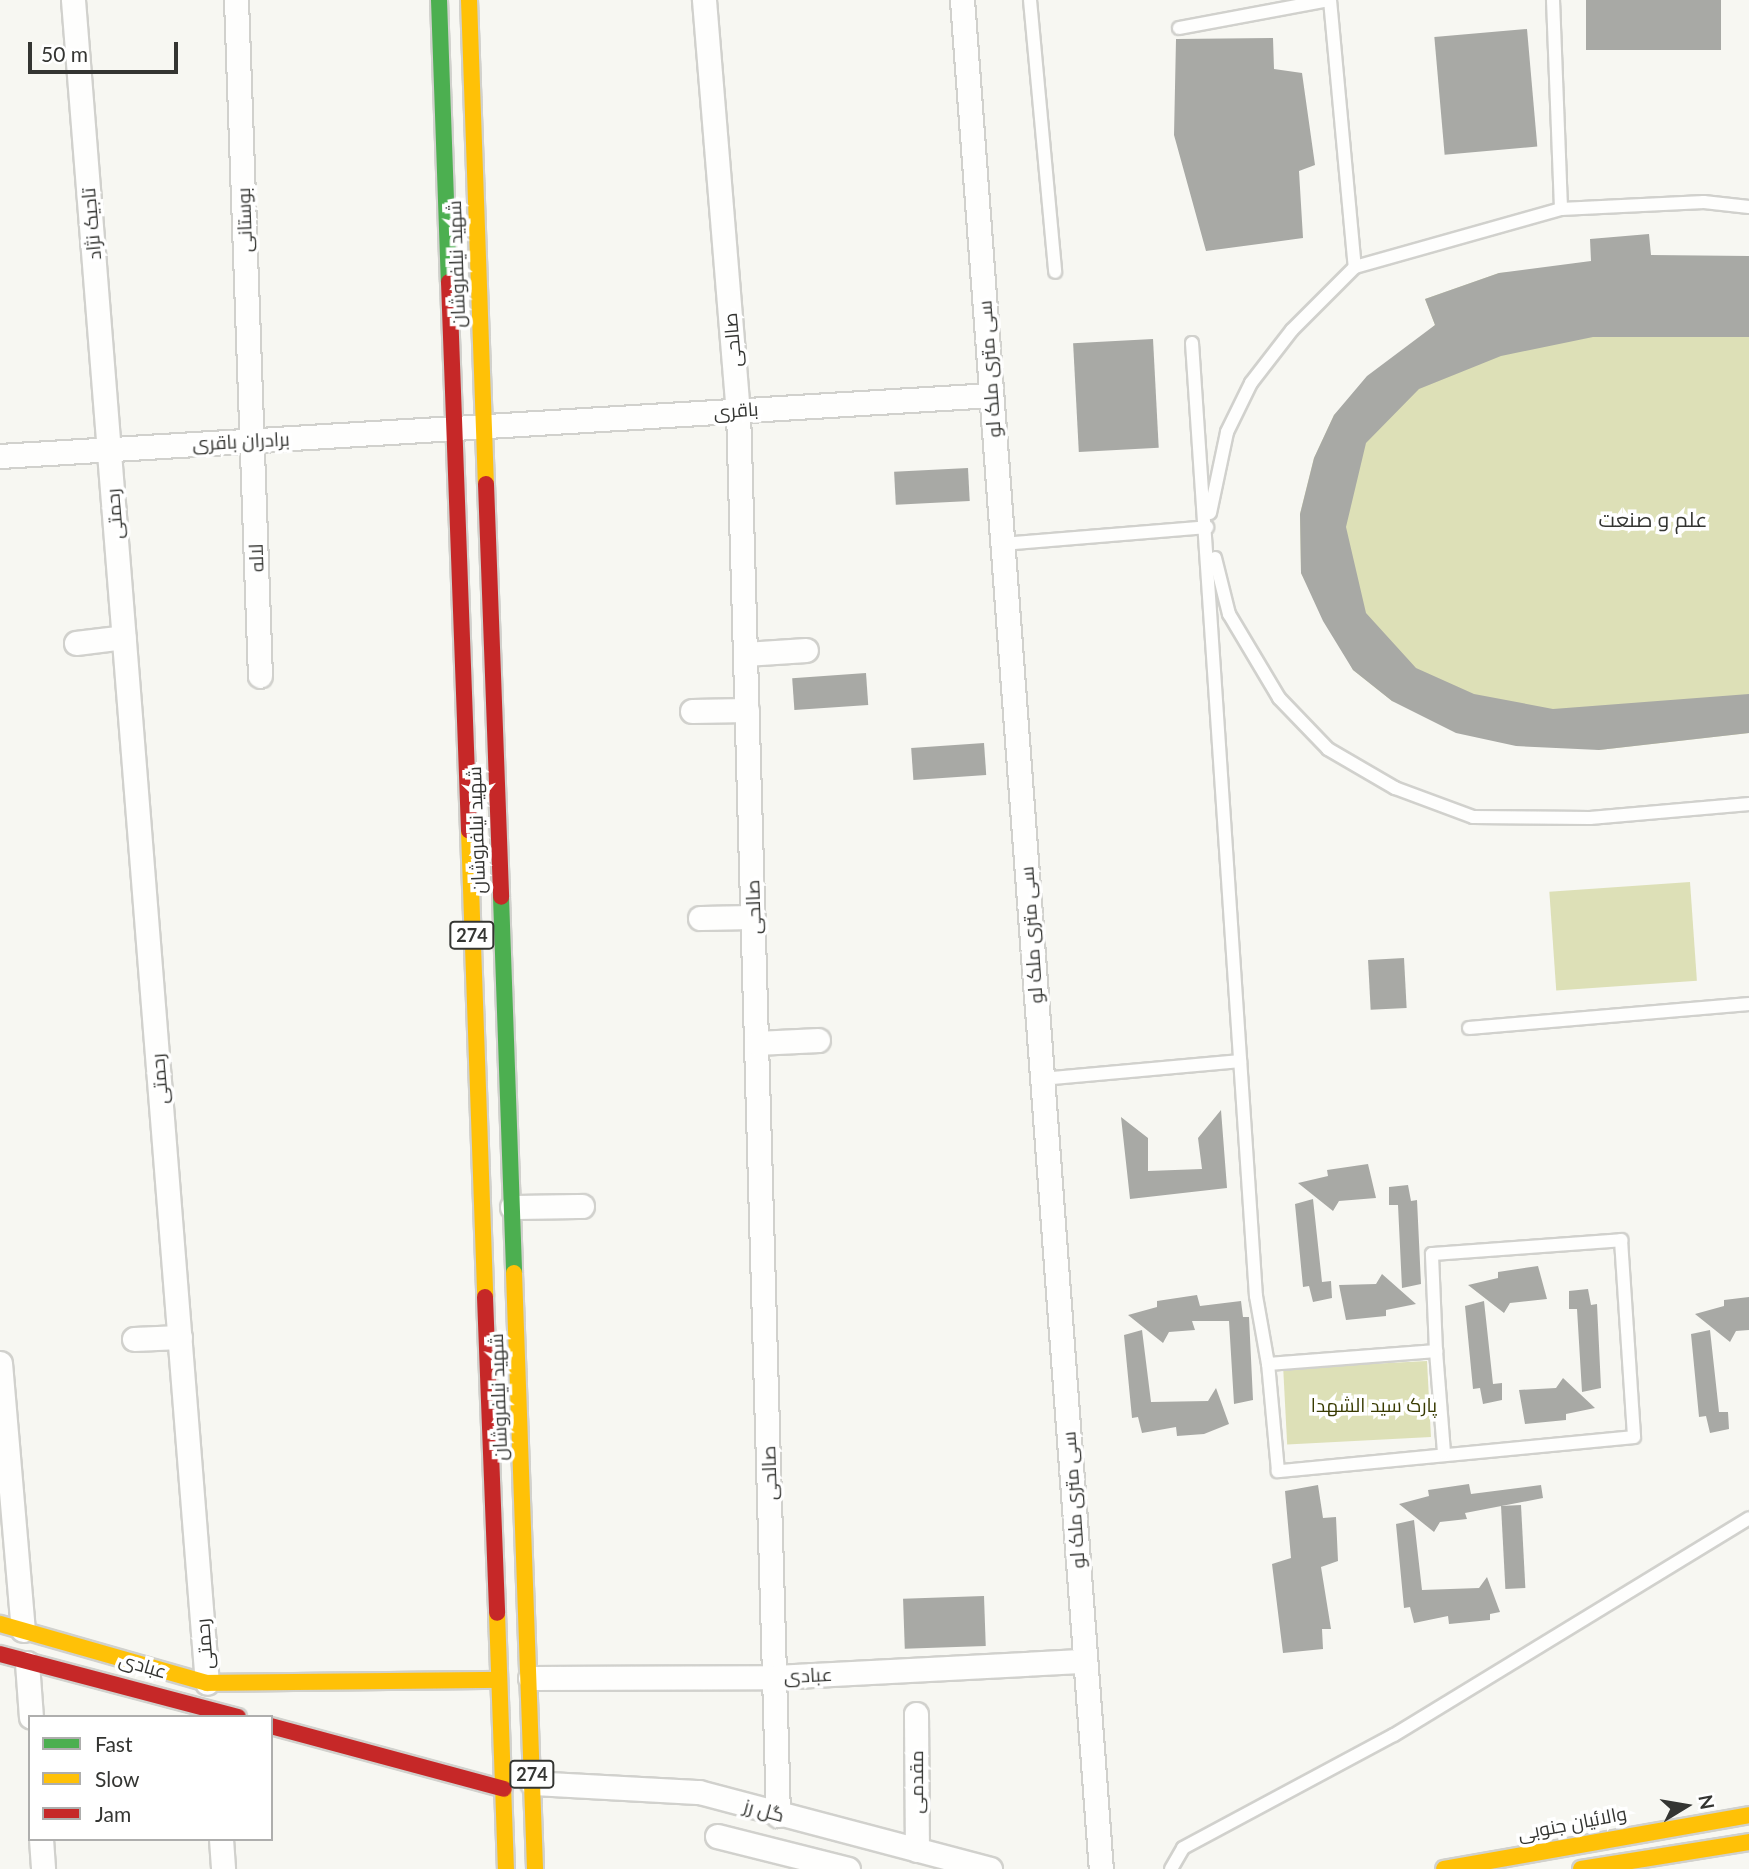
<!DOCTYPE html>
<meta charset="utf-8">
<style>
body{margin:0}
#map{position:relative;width:1749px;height:1869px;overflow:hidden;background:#f7f7f2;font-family:Lato,Cairo,sans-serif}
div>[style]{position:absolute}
.green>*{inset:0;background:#dde0b7;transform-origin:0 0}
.building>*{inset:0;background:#a8a9a5;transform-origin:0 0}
.roads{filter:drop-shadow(2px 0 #d1d1cd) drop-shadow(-2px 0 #d1d1cd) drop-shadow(0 2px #d1d1cd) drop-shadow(0 -2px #d1d1cd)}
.lane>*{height:12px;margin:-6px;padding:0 6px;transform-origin:6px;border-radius:6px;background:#fefefd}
.street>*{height:23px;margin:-11.5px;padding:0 11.5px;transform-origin:11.5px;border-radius:11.5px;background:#fefefd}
.fast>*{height:16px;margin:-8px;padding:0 8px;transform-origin:8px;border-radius:8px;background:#4caf50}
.slow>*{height:16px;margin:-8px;padding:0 8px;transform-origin:8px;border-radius:8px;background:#ffc107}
.jam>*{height:16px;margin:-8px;padding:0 8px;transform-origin:8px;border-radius:8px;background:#c62828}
span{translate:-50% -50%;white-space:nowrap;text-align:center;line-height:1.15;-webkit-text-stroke:7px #fff;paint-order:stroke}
.shield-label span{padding:2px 5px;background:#fff;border:2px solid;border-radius:5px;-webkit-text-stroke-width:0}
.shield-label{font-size:18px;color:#343532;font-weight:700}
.street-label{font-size:19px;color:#343532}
.park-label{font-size:19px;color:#393b02}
.neighbourhood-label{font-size:21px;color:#343532}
.legend{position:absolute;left:28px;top:1715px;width:245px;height:126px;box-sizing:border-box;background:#fff;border:2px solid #aeaead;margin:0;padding:9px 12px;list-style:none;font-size:21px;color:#343532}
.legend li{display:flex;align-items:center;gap:14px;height:35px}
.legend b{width:35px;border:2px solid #aeaead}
.north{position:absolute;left:1651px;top:1771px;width:70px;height:70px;-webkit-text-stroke:5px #fff;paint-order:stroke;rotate:79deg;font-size:19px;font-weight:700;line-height:28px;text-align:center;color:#343532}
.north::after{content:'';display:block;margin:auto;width:24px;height:32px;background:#343532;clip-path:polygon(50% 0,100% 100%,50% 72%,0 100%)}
.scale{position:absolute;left:28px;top:42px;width:150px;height:32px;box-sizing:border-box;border:4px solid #343532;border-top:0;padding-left:9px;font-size:21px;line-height:24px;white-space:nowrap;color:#343532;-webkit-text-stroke:5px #fff;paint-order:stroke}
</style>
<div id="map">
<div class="green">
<i style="clip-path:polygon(1749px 256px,1749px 733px,1599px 750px,1392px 701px,1353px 670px,1301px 573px,1300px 514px,1314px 458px,1334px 415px,1435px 325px,1425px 299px,1499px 273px)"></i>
<i style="left:1690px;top:882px;width:99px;height:141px;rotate:86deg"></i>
<i style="left:1427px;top:1361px;width:76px;height:144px;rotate:87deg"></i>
</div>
<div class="building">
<i style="left:1586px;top:0;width:135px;height:50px"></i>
<i style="left:1527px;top:29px;width:118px;height:93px;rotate:85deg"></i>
<i style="clip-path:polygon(1273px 38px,1274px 69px,1302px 73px,1315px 165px,1299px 171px,1303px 238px,1206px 251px,1174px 135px,1176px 39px)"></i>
<i style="clip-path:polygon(1649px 234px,1651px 255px,1749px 256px,1749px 337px,1593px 337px,1501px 356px,1419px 389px,1366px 443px,1346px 527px,1366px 613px,1416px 668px,1474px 694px,1553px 709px,1749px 694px,1749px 733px,1599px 750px,1516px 746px,1456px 733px,1392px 701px,1353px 670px,1323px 621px,1301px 573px,1300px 514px,1314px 458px,1334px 415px,1367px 376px,1435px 325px,1425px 299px,1499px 273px,1591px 261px,1590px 239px)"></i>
<i style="left:1153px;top:339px;width:109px;height:80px;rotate:87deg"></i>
<i style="left:968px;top:468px;width:33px;height:74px;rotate:87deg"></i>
<i style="left:866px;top:673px;width:32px;height:74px;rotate:86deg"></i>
<i style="left:984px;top:743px;width:32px;height:73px;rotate:86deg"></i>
<i style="left:1404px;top:958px;width:50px;height:36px;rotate:87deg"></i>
<i style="clip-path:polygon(1221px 1110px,1227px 1188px,1130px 1199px,1121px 1117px,1148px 1138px,1148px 1171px,1202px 1169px,1198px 1138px)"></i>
<i style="clip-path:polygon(1368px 1164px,1376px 1198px,1339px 1201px,1333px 1211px,1298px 1183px,1328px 1176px,1327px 1170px)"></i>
<i style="clip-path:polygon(1408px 1185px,1411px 1201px,1417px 1200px,1421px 1284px,1402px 1288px,1398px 1205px,1389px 1205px,1389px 1187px)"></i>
<i style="clip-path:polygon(1313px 1199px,1322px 1282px,1331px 1281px,1332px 1298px,1313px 1302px,1309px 1286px,1303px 1287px,1295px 1204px)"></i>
<i style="clip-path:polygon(1538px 1266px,1547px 1299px,1510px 1303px,1504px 1313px,1468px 1285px,1498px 1278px,1498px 1272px)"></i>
<i style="clip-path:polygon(1382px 1274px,1416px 1304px,1386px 1310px,1386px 1316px,1346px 1320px,1339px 1285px,1376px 1284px)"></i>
<i style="clip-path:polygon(1588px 1289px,1591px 1305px,1597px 1304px,1601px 1388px,1582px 1392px,1577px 1309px,1569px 1309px,1569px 1291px)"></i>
<i style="clip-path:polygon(1197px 1295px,1200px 1306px,1241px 1301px,1243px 1317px,1249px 1317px,1253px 1400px,1234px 1404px,1229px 1321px,1192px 1321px,1195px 1330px,1169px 1332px,1163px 1343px,1128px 1315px,1157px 1307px,1157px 1301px)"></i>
<i style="clip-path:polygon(1749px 1297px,1749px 1330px,1736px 1331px,1730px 1342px,1695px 1314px,1724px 1306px,1724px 1300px)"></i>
<i style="clip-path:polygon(1484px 1301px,1493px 1384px,1502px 1383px,1502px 1400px,1483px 1404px,1480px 1388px,1473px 1389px,1465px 1306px)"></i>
<i style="clip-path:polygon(1142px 1330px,1151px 1402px,1208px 1401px,1216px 1388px,1229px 1424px,1204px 1434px,1177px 1436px,1176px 1427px,1142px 1433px,1138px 1417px,1132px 1418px,1124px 1335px)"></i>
<i style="clip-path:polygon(1710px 1330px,1719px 1412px,1728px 1412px,1729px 1429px,1710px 1433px,1706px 1416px,1699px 1417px,1691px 1334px)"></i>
<i style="clip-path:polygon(1563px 1378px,1595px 1408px,1566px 1414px,1566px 1420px,1525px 1424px,1519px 1390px,1556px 1388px)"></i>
<i style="clip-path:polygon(1469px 1484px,1471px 1494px,1541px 1485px,1543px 1498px,1465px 1513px,1467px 1519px,1440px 1522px,1434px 1532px,1399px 1504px,1429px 1496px,1428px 1490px)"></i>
<i style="clip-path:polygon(1318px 1485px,1323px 1518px,1336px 1517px,1338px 1561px,1321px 1567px,1331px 1629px,1322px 1629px,1323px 1649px,1283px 1653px,1272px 1564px,1291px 1558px,1285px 1491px)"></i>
<i style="left:1521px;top:1505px;width:83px;height:20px;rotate:87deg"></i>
<i style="clip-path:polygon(1414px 1520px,1422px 1590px,1479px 1588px,1487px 1577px,1500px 1612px,1490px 1614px,1490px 1620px,1449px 1624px,1448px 1616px,1414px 1623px,1410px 1607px,1404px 1608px,1396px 1524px)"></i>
<i style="left:984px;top:1596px;width:50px;height:81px;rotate:88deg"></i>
</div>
<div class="roads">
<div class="lane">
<i style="left:1030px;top:0;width:273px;rotate:84.7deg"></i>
<i style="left:1330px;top:0;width:268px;rotate:84.7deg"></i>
<i style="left:1553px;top:0;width:209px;rotate:87.8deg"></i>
<i style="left:1179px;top:28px;width:153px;rotate:-10.6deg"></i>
<i style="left:1192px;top:343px;width:955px;rotate:86.16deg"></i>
<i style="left:1256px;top:1296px;width:69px;rotate:80deg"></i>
<i style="left:1268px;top:1364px;width:169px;rotate:-4.4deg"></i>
<i style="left:1436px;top:1351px;width:97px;rotate:-92.4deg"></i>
<i style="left:1432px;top:1254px;width:190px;rotate:-4.2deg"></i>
<i style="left:1621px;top:1240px;width:197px;rotate:86.2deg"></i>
<i style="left:1634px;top:1437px;width:358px;rotate:174.5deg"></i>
<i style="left:1278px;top:1471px;width:107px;rotate:-95.3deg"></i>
<i style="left:1210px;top:513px;width:83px;rotate:-78.1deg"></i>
<i style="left:1227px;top:432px;width:55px;rotate:-63.9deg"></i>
<i style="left:1251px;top:383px;width:67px;rotate:-52.3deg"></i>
<i style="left:1292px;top:330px;width:89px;rotate:-45deg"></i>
<i style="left:1355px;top:267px;width:214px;rotate:-15.7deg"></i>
<i style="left:1561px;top:209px;width:143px;rotate:-2.8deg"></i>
<i style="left:1704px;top:202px;width:45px;rotate:6.3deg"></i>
<i style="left:1002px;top:544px;width:206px;rotate:-4.7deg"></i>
<i style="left:1215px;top:558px;width:58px;rotate:76deg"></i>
<i style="left:1229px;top:614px;width:98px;rotate:59.2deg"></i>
<i style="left:1279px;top:698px;width:71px;rotate:46.1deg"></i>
<i style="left:1328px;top:749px;width:78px;rotate:30.2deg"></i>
<i style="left:1395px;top:788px;width:83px;rotate:20.4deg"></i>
<i style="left:1473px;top:817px;width:117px;rotate:0.5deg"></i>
<i style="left:1590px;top:818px;width:160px;rotate:-5deg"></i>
<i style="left:1469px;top:1028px;width:281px;rotate:-4.9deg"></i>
<i style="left:1042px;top:1079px;width:199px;rotate:-5.2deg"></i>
<i style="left:1436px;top:1351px;width:102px;rotate:85.5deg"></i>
<i style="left:1171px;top:1869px;width:24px;rotate:-60deg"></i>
<i style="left:1183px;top:1848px;width:239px;rotate:-28.2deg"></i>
<i style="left:1394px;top:1735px;width:416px;rotate:-31.4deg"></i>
</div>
<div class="street">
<i style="left:73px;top:0;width:1688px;rotate:85.45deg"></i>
<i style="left:236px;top:0;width:676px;rotate:87.97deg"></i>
<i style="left:704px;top:0;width:411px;rotate:85.3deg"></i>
<i style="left:738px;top:410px;width:1406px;rotate:88.37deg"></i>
<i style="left:962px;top:0;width:1874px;rotate:85.75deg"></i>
<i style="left:0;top:456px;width:993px;rotate:-3.52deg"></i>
<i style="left:76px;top:643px;width:48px;rotate:-7.1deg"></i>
<i style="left:745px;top:654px;width:61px;rotate:-3.8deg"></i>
<i style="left:692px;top:711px;width:55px;rotate:-1deg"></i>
<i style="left:700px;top:918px;width:53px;rotate:-1.1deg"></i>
<i style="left:757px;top:1043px;width:61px;rotate:-2.8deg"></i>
<i style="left:512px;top:1207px;width:70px;rotate:-0.8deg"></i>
<i style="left:134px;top:1339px;width:46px;rotate:-2.5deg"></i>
<i style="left:0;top:1363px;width:268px;rotate:85.1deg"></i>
<i style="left:27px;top:1663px;width:54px;rotate:85.8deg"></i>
<i style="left:530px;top:1678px;width:245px;rotate:-0.2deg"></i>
<i style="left:775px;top:1677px;width:310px;rotate:-3deg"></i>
<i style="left:916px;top:1714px;width:136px;rotate:89.6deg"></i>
<i style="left:532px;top:1783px;width:167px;rotate:3.1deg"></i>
<i style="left:699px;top:1792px;width:301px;rotate:14.8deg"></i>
<i style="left:717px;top:1836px;width:135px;rotate:14.1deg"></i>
<i style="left:41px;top:1839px;width:30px;rotate:86deg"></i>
<i style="left:221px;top:1839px;width:30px;rotate:86deg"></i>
</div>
<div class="fast">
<i style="left:439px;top:0;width:282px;rotate:88deg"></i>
<i style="left:501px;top:897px;width:376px;rotate:88deg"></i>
</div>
<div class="slow">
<i style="left:469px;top:0;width:484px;rotate:88deg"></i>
<i style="left:469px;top:831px;width:466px;rotate:88deg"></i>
<i style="left:514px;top:1273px;width:596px;rotate:87.98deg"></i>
<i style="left:497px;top:1613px;width:256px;rotate:88deg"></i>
<i style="left:0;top:1624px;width:215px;rotate:15.9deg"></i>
<i style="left:207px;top:1683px;width:292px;rotate:-0.6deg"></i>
<i style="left:1444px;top:1869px;width:310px;rotate:-10deg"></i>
<i style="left:1581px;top:1869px;width:170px;rotate:-9.1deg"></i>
</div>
<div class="jam">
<i style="left:449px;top:282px;width:549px;rotate:87.91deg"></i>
<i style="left:486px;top:484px;width:413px;rotate:87.9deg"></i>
<i style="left:485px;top:1297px;width:316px;rotate:87.8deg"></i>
<i style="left:0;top:1654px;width:246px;rotate:14.8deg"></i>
<i style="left:271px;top:1726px;width:241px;rotate:15.1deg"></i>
</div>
</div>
<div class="shield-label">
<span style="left:472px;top:935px">274</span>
<span style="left:532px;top:1774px">274</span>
</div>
<div class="street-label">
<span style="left:244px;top:220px;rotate:-92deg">بوستانی</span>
<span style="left:91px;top:224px;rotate:-95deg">تاجیک نژاد</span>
<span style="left:456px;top:264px;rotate:-92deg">شهید نیلفروشان</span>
<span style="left:732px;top:340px;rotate:-95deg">صالحی</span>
<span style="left:989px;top:369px;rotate:-94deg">سی متری ملک لو</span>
<span style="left:736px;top:410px;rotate:-4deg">باقری</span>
<span style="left:241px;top:441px;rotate:-3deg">برادران باقری</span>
<span style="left:114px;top:514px;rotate:-95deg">رحمتی</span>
<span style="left:256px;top:558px;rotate:-92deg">لاله</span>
<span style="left:476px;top:830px;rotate:-92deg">شهید نیلفروشان</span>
<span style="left:753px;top:907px;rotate:-92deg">صالحی</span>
<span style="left:1031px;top:935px;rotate:-94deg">سی متری ملک لو</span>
<span style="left:159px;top:1079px;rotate:-95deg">رحمتی</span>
<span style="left:498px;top:1397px;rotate:-92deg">شهید نیلفروشان</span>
<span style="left:769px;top:1473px;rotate:-92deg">صالحی</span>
<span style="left:1073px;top:1500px;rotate:-94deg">سی متری ملک لو</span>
<span style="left:204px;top:1644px;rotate:-95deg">رحمتی</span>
<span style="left:143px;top:1665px;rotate:16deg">عبادی</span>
<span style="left:808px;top:1675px;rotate:-3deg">عبادی</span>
<span style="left:916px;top:1782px;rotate:-90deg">مقدمی</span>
<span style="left:764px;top:1810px;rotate:15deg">گل رز</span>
<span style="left:1572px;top:1823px;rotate:-11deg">والائیان جنوبی</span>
</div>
<div class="park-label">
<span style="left:1374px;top:1405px">پارک سید الشهدا</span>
</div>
<div class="neighbourhood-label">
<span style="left:1653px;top:519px">علم و صنعت</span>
</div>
<ul class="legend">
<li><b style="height:9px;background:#4caf50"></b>Fast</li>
<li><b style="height:9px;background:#ffc107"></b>Slow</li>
<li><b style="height:9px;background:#c62828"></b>Jam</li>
</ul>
<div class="north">N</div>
<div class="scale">50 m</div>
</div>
